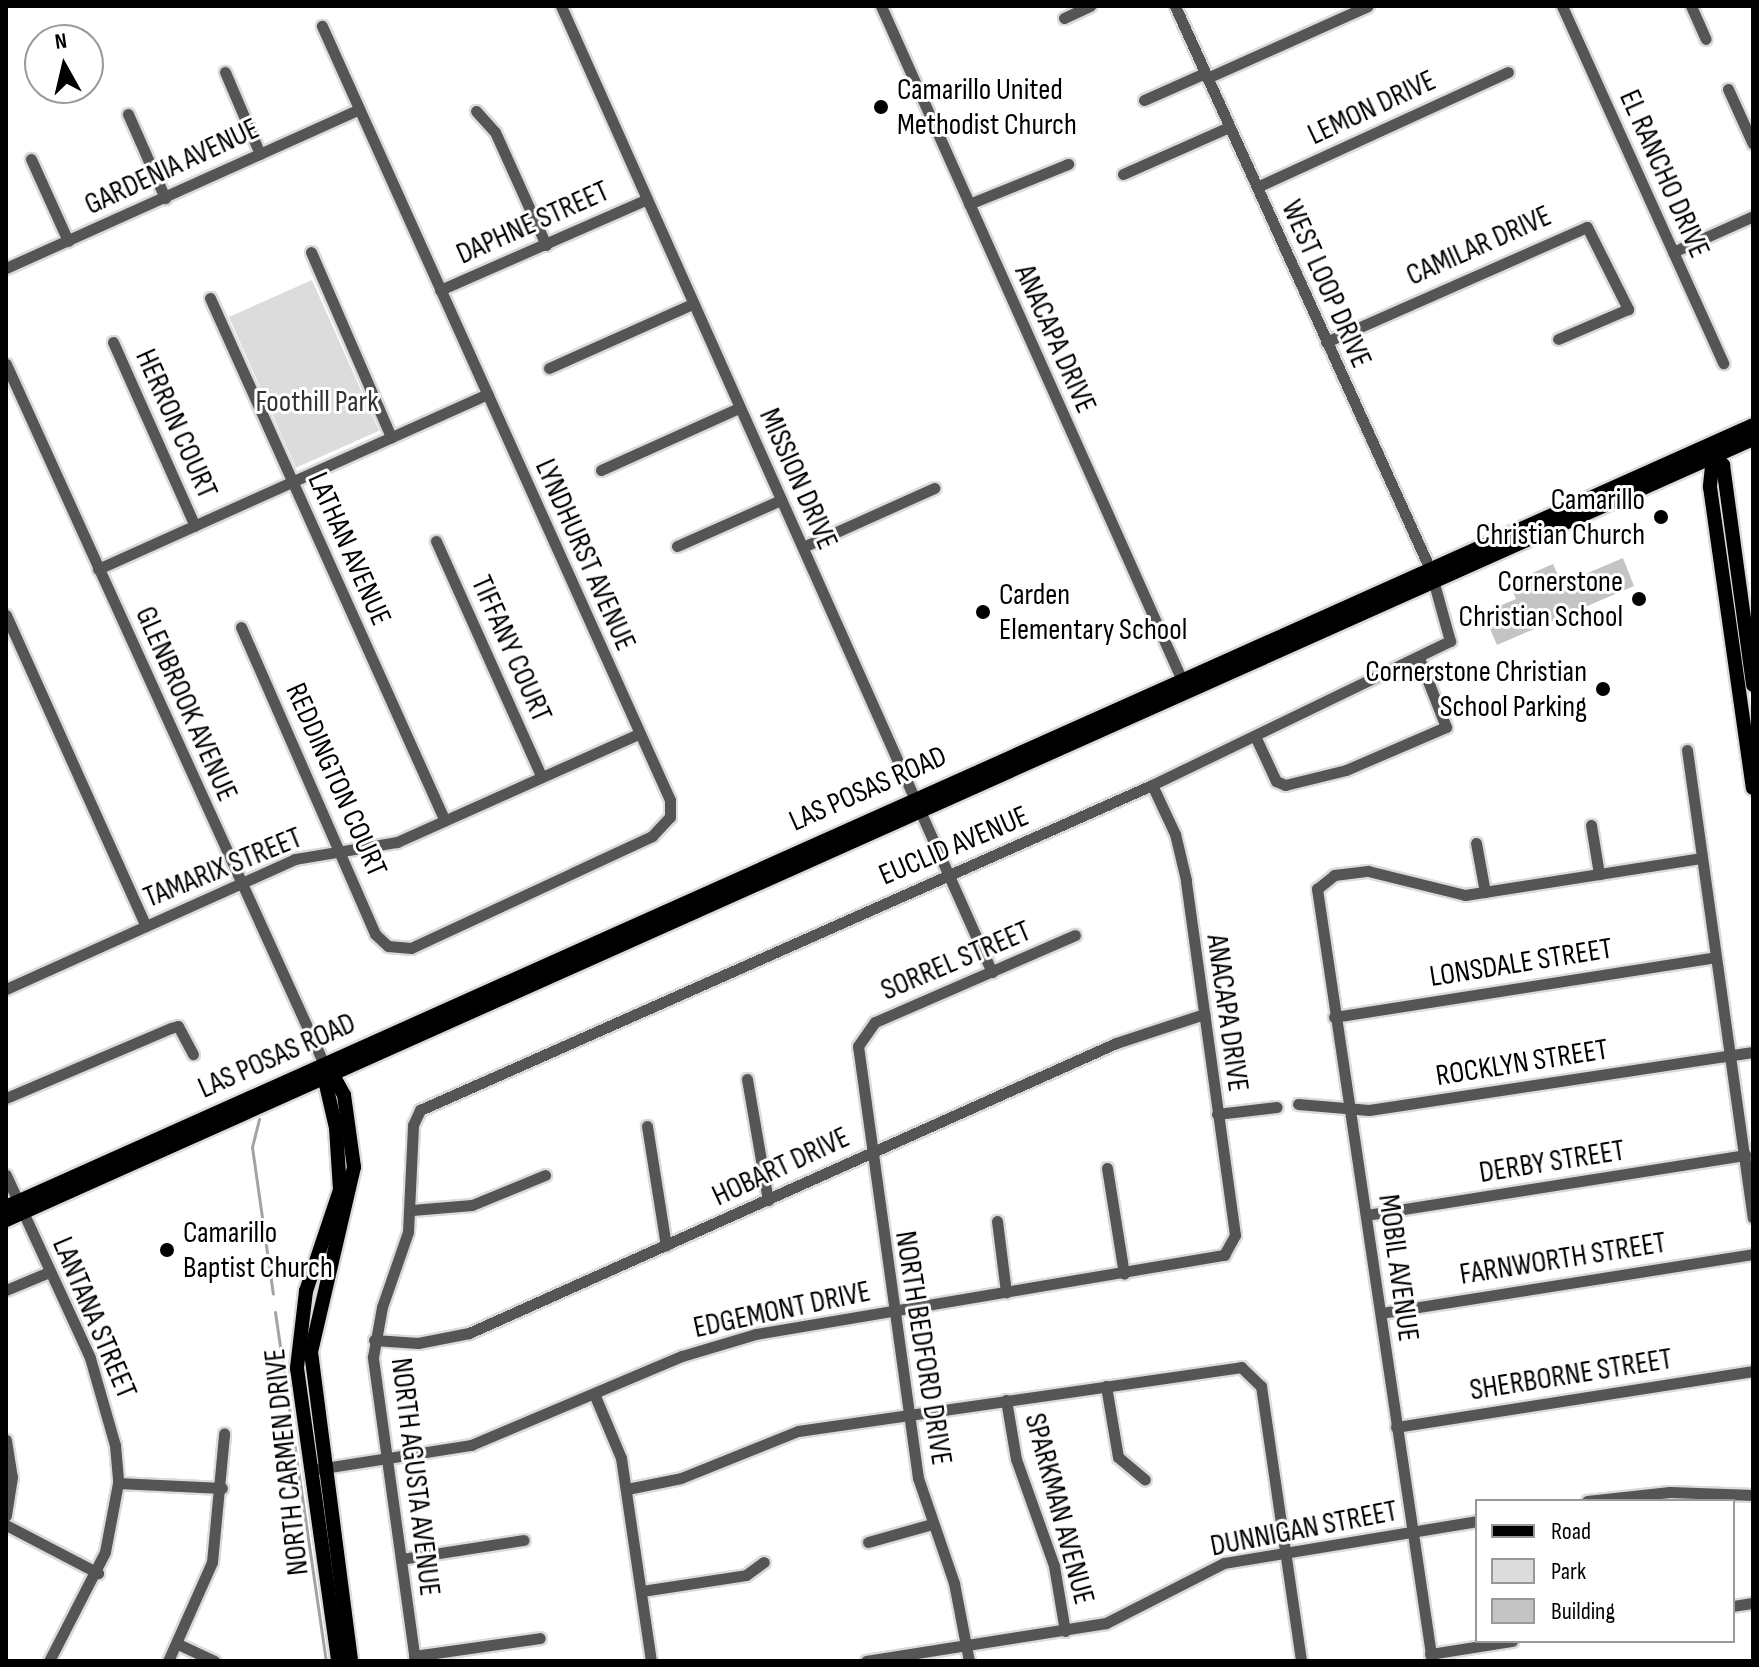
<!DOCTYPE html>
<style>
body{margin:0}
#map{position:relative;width:1759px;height:1667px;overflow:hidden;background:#fff;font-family:"Sofia Sans Condensed",sans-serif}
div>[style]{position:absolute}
.green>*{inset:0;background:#dcdcdc;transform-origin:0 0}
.stream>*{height:3px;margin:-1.5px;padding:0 1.5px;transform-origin:1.5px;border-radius:1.5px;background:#a3a3a3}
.building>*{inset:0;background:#c4c4c4}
.roads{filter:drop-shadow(2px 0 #dbdbdb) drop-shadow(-2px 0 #dbdbdb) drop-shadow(0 2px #dbdbdb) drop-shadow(0 -2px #dbdbdb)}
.minor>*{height:11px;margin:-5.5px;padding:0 5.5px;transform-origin:5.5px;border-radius:5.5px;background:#555}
.major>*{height:14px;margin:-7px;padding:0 7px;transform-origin:7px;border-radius:7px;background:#000}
.dots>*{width:22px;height:22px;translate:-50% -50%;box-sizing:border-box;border:4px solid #fff;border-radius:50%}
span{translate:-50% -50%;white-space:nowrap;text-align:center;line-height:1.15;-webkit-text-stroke:6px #fff;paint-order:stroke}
.poi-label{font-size:30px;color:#000}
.left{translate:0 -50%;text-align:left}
.right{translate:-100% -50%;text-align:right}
.street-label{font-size:30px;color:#000}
.park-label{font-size:30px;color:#333}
.frame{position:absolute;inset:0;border:8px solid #000;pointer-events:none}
.legend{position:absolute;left:1475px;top:1499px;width:260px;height:144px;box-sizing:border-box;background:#fff;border:2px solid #999;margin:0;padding:10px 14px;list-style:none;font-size:24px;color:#000}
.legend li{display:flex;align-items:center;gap:16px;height:40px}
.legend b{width:40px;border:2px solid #999}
.north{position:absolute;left:24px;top:24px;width:80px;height:80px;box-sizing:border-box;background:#fff;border:2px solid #999;border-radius:50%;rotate:352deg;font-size:22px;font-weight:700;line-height:32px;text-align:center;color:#000}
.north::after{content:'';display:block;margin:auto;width:28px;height:36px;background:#000;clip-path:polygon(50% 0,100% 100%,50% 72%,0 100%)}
</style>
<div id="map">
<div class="green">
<i style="left:312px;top:280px;width:165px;height:91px;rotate:66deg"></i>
</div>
<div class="stream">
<i style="left:259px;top:1119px;width:29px;rotate:104deg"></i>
<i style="left:252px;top:1147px;width:148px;rotate:81.9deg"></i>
<i style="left:275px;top:1312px;width:353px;rotate:81.7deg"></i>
</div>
<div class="building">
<i style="clip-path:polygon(1623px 558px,1634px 586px,1497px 645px,1483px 613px,1516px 599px,1509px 583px,1553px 564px,1562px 584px)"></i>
</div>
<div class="roads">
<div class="minor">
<i style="left:561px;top:6px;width:1058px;rotate:65.96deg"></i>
<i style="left:881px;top:6px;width:746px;rotate:65.94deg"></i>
<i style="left:1562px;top:6px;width:392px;rotate:65.7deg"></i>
<i style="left:1691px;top:6px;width:36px;rotate:66deg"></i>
<i style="left:1064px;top:18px;width:29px;rotate:-25deg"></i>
<i style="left:225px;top:72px;width:89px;rotate:66.9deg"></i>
<i style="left:1207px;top:78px;width:176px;rotate:-24.1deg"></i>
<i style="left:1728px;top:89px;width:60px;rotate:65.6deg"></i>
<i style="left:1144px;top:100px;width:67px;rotate:-23.9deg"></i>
<i style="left:476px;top:111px;width:28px;rotate:48deg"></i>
<i style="left:495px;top:132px;width:124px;rotate:65.7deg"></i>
<i style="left:128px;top:114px;width:92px;rotate:66.2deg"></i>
<i style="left:31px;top:159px;width:90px;rotate:65.7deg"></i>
<i style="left:1123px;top:174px;width:116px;rotate:-23.9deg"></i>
<i style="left:1257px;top:187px;width:276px;rotate:-24.6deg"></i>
<i style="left:969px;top:204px;width:107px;rotate:-22deg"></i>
<i style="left:311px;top:252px;width:202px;rotate:66.6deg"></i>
<i style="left:1673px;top:252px;width:88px;rotate:-24.2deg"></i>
<i style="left:6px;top:268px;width:387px;rotate:-24.2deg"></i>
<i style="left:440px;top:290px;width:224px;rotate:-23.7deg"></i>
<i style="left:210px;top:298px;width:571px;rotate:65.81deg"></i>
<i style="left:113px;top:342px;width:201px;rotate:66deg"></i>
<i style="left:1326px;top:342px;width:285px;rotate:-23.8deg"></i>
<i style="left:1587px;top:227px;width:92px;rotate:63.4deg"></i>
<i style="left:1628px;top:309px;width:76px;rotate:156.8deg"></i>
<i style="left:6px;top:364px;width:769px;rotate:65.57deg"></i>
<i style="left:549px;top:368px;width:157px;rotate:-24.1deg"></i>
<i style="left:601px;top:470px;width:151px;rotate:-24.2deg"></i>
<i style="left:436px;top:541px;width:257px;rotate:65.9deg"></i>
<i style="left:677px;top:546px;width:114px;rotate:-23.9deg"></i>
<i style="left:803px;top:547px;width:144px;rotate:-24.2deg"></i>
<i style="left:98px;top:569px;width:427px;rotate:-24.2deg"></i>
<i style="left:6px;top:615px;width:341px;rotate:65.8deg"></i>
<i style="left:241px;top:627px;width:335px;rotate:66.4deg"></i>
<i style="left:375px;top:934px;width:18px;rotate:43deg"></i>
<i style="left:388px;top:946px;width:23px;rotate:5deg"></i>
<i style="left:411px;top:948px;width:266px;rotate:-24.9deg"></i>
<i style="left:652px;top:836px;width:26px;rotate:-47deg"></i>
<i style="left:670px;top:817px;width:17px;rotate:-90deg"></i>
<i style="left:670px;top:800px;width:849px;rotate:-114.21deg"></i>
<i style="left:1255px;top:736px;width:50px;rotate:65deg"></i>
<i style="left:1276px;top:781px;width:10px;rotate:24deg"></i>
<i style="left:1285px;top:785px;width:63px;rotate:-13.8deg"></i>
<i style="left:1346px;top:770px;width:109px;rotate:-23.3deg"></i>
<i style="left:1446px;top:727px;width:74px;rotate:-111.4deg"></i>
<i style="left:1687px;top:750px;width:472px;rotate:82deg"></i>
<i style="left:1591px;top:825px;width:50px;rotate:80.7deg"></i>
<i style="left:1476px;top:843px;width:50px;rotate:79.6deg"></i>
<i style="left:6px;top:989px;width:317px;rotate:-24.2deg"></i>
<i style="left:295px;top:859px;width:103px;rotate:-9.5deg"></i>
<i style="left:397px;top:842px;width:265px;rotate:-24.1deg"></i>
<i style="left:1334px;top:1017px;width:386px;rotate:-8.9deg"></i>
<i style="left:747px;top:1079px;width:123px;rotate:80.2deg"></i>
<i style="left:6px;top:1098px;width:179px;rotate:-23deg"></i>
<i style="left:171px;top:1028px;width:7px;rotate:-16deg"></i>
<i style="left:178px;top:1026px;width:32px;rotate:62deg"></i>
<i style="left:1298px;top:1104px;width:71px;rotate:4.8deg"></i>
<i style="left:1369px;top:1110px;width:388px;rotate:-8.6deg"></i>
<i style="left:1217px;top:1114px;width:60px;rotate:-6.7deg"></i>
<i style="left:647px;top:1126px;width:121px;rotate:81deg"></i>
<i style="left:1107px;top:1168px;width:107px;rotate:80.9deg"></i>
<i style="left:6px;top:1175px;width:201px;rotate:65.3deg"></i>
<i style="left:90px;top:1358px;width:91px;rotate:74deg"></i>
<i style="left:115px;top:1445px;width:38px;rotate:85deg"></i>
<i style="left:118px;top:1483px;width:70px;rotate:100.7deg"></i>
<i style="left:105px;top:1552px;width:123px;rotate:117.2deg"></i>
<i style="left:412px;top:1210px;width:60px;rotate:-4.8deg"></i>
<i style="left:472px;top:1205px;width:79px;rotate:-22.3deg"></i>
<i style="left:1366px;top:1215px;width:384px;rotate:-9deg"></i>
<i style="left:997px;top:1221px;width:72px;rotate:82.8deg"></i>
<i style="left:6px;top:1290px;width:47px;rotate:-22.7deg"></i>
<i style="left:1381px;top:1313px;width:377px;rotate:-9deg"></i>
<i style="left:374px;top:1340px;width:44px;rotate:3.9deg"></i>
<i style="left:418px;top:1343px;width:52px;rotate:-11.1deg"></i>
<i style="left:469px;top:1333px;width:709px;rotate:-24.14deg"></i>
<i style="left:1116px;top:1043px;width:93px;rotate:-18.2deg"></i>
<i style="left:1106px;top:1386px;width:72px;rotate:80.4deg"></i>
<i style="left:1118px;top:1457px;width:35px;rotate:40deg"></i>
<i style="left:595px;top:1396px;width:67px;rotate:67.2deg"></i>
<i style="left:621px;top:1458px;width:205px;rotate:81.6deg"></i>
<i style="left:1006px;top:1400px;width:60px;rotate:80.4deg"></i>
<i style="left:1016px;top:1459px;width:114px;rotate:70.4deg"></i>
<i style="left:1054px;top:1566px;width:66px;rotate:80.4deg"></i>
<i style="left:1396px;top:1427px;width:361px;rotate:-8.9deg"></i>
<i style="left:6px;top:1440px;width:37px;rotate:81deg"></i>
<i style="left:12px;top:1477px;width:39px;rotate:99deg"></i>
<i style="left:311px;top:1470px;width:162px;rotate:-8.9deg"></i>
<i style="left:471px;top:1445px;width:229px;rotate:-22.9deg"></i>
<i style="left:682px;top:1356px;width:77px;rotate:-16.6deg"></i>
<i style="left:756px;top:1334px;width:475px;rotate:-9.6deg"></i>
<i style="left:1224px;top:1255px;width:23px;rotate:-61deg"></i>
<i style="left:1235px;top:1235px;width:358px;rotate:-97.9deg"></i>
<i style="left:1186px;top:880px;width:47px;rotate:-103.4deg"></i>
<i style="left:1175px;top:834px;width:54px;rotate:-115.1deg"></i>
<i style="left:118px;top:1483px;width:104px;rotate:2.8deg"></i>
<i style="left:627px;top:1489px;width:55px;rotate:-11.5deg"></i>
<i style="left:681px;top:1478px;width:126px;rotate:-21.9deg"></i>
<i style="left:798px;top:1431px;width:448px;rotate:-8.2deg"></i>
<i style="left:1241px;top:1367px;width:28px;rotate:44deg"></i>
<i style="left:1261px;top:1386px;width:278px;rotate:81.7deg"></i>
<i style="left:1587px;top:1501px;width:83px;rotate:-6.2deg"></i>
<i style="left:1670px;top:1492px;width:83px;rotate:2.1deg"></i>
<i style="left:6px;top:1525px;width:104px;rotate:27.6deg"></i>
<i style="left:868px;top:1542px;width:66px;rotate:-15.7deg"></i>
<i style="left:401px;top:1559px;width:124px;rotate:-8.8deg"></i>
<i style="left:642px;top:1591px;width:105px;rotate:-8.7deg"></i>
<i style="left:746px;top:1575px;width:22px;rotate:-36deg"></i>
<i style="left:1733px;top:1606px;width:20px;rotate:-9deg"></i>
<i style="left:178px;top:1644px;width:40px;rotate:25deg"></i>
<i style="left:1430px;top:1654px;width:83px;rotate:-9deg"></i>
<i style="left:414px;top:1656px;width:127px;rotate:-8.1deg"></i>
<i style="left:168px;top:1661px;width:108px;rotate:-66deg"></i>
<i style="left:212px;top:1562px;width:129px;rotate:-84.6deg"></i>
<i style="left:415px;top:1661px;width:307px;rotate:-97.9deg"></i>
<i style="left:373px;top:1357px;width:51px;rotate:-79.8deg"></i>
<i style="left:382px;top:1307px;width:79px;rotate:-70.9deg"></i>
<i style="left:408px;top:1232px;width:107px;rotate:-87.3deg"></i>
<i style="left:413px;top:1125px;width:17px;rotate:-65deg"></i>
<i style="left:420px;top:1110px;width:801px;rotate:-23.94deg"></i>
<i style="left:1152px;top:785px;width:331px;rotate:-25.8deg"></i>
<i style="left:1450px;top:641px;width:75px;rotate:-105.5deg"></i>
<i style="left:1430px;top:569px;width:618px;rotate:-114.37deg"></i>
<i style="left:866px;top:1661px;width:243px;rotate:-9deg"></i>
<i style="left:1106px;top:1623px;width:132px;rotate:-27deg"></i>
<i style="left:1224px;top:1563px;width:256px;rotate:-9.4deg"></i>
<i style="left:969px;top:1661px;width:79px;rotate:-100.9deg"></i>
<i style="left:954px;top:1583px;width:111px;rotate:-108.9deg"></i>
<i style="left:918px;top:1478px;width:436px;rotate:-97.9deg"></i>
<i style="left:858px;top:1046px;width:29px;rotate:-55deg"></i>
<i style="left:875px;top:1022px;width:218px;rotate:-23.5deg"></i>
<i style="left:1432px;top:1661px;width:781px;rotate:-98.47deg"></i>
<i style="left:1317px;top:889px;width:22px;rotate:-39deg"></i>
<i style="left:1334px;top:875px;width:34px;rotate:-7deg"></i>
<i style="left:1368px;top:871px;width:100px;rotate:13.9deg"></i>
<i style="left:1465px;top:895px;width:240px;rotate:-8.9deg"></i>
</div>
<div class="major">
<i style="left:1711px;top:452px;width:18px;rotate:47deg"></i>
<i style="left:1723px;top:465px;width:222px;rotate:82.2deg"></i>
<i style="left:1713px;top:457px;width:30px;rotate:96deg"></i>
<i style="left:1710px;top:487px;width:304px;rotate:81.9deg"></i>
<i style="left:329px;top:1068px;width:31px;rotate:61deg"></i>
<i style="left:344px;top:1095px;width:73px;rotate:82.1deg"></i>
<i style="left:354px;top:1167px;width:190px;rotate:103.1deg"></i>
<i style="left:311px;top:1352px;width:312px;rotate:82.6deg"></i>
<i style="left:323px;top:1072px;width:57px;rotate:76.9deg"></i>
<i style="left:336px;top:1128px;width:62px;rotate:86.3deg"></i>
<i style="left:340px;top:1190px;width:107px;rotate:108.6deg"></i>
<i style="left:306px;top:1291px;width:78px;rotate:96.7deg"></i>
<i style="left:297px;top:1368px;width:296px;rotate:82deg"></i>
<i style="left:6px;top:1207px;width:1914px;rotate:-24.11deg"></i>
<i style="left:6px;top:1220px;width:1914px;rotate:-24.09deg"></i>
</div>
</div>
<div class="dots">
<i style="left:881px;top:107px;background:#000"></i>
<i style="left:1661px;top:517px;background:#000"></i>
<i style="left:1639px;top:599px;background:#000"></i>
<i style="left:983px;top:612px;background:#000"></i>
<i style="left:1603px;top:689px;background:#000"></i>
<i style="left:167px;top:1250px;background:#000"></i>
</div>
<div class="poi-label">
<span class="left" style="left:897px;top:107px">Camarillo United<br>Methodist Church</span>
<span class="right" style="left:1645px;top:517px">Camarillo<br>Christian Church</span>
<span class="right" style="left:1623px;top:599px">Cornerstone<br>Christian School</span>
<span class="left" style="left:999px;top:612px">Carden<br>Elementary School</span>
<span class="right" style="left:1587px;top:689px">Cornerstone Christian<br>School Parking</span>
<span class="left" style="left:183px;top:1250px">Camarillo<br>Baptist Church</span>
</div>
<div class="street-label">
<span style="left:1372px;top:108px;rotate:-25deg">LEMON DRIVE</span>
<span style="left:172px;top:167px;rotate:-25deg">GARDENIA AVENUE</span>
<span style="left:1664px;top:174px;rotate:66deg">EL RANCHO DRIVE</span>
<span style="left:533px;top:223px;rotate:-24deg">DAPHNE STREET</span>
<span style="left:1479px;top:246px;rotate:-24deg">CAMILAR DRIVE</span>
<span style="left:1326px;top:284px;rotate:66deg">WEST LOOP DRIVE</span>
<span style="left:1055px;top:339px;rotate:66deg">ANACAPA DRIVE</span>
<span style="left:176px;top:424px;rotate:66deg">HERRON COURT</span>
<span style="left:798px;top:479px;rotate:66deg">MISSION DRIVE</span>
<span style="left:349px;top:549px;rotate:66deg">LATHAN AVENUE</span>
<span style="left:585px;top:555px;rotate:66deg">LYNDHURST AVENUE</span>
<span style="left:511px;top:649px;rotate:66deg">TIFFANY COURT</span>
<span style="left:186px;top:704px;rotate:66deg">GLENBROOK AVENUE</span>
<span style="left:336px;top:780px;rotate:66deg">REDDINGTON COURT</span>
<span style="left:868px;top:789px;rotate:-24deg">LAS POSAS ROAD</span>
<span style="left:954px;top:846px;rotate:-23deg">EUCLID AVENUE</span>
<span style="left:223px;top:868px;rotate:-22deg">TAMARIX STREET</span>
<span style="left:956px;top:961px;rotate:-23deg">SORREL STREET</span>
<span style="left:1521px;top:963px;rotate:-9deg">LONSDALE STREET</span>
<span style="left:1227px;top:1013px;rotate:82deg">ANACAPA DRIVE</span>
<span style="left:277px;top:1056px;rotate:-24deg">LAS POSAS ROAD</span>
<span style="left:1522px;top:1063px;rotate:-9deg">ROCKLYN STREET</span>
<span style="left:1552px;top:1162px;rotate:-9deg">DERBY STREET</span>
<span style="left:781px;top:1167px;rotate:-25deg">HOBART DRIVE</span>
<span style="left:1563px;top:1259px;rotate:-9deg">FARNWORTH STREET</span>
<span style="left:1398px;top:1268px;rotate:82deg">MOBIL AVENUE</span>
<span style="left:782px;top:1310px;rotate:-12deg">EDGEMONT DRIVE</span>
<span style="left:94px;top:1318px;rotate:67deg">LANTANA STREET</span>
<span style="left:923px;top:1348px;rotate:81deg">NORTH BEDFORD DRIVE</span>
<span style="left:1571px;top:1375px;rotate:-9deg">SHERBORNE STREET</span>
<span style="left:287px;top:1462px;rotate:-96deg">NORTH CARMEN DRIVE</span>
<span style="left:415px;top:1477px;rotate:83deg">NORTH AGUSTA AVENUE</span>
<span style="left:1059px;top:1509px;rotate:75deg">SPARKMAN AVENUE</span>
<span style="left:1304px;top:1529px;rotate:-11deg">DUNNIGAN STREET</span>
</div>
<div class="park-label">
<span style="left:317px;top:402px">Foothill Park</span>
</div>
<div class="frame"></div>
<ul class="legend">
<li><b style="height:10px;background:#000"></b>Road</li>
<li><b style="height:22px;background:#dcdcdc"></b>Park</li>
<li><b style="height:22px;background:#c4c4c4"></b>Building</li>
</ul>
<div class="north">N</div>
</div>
